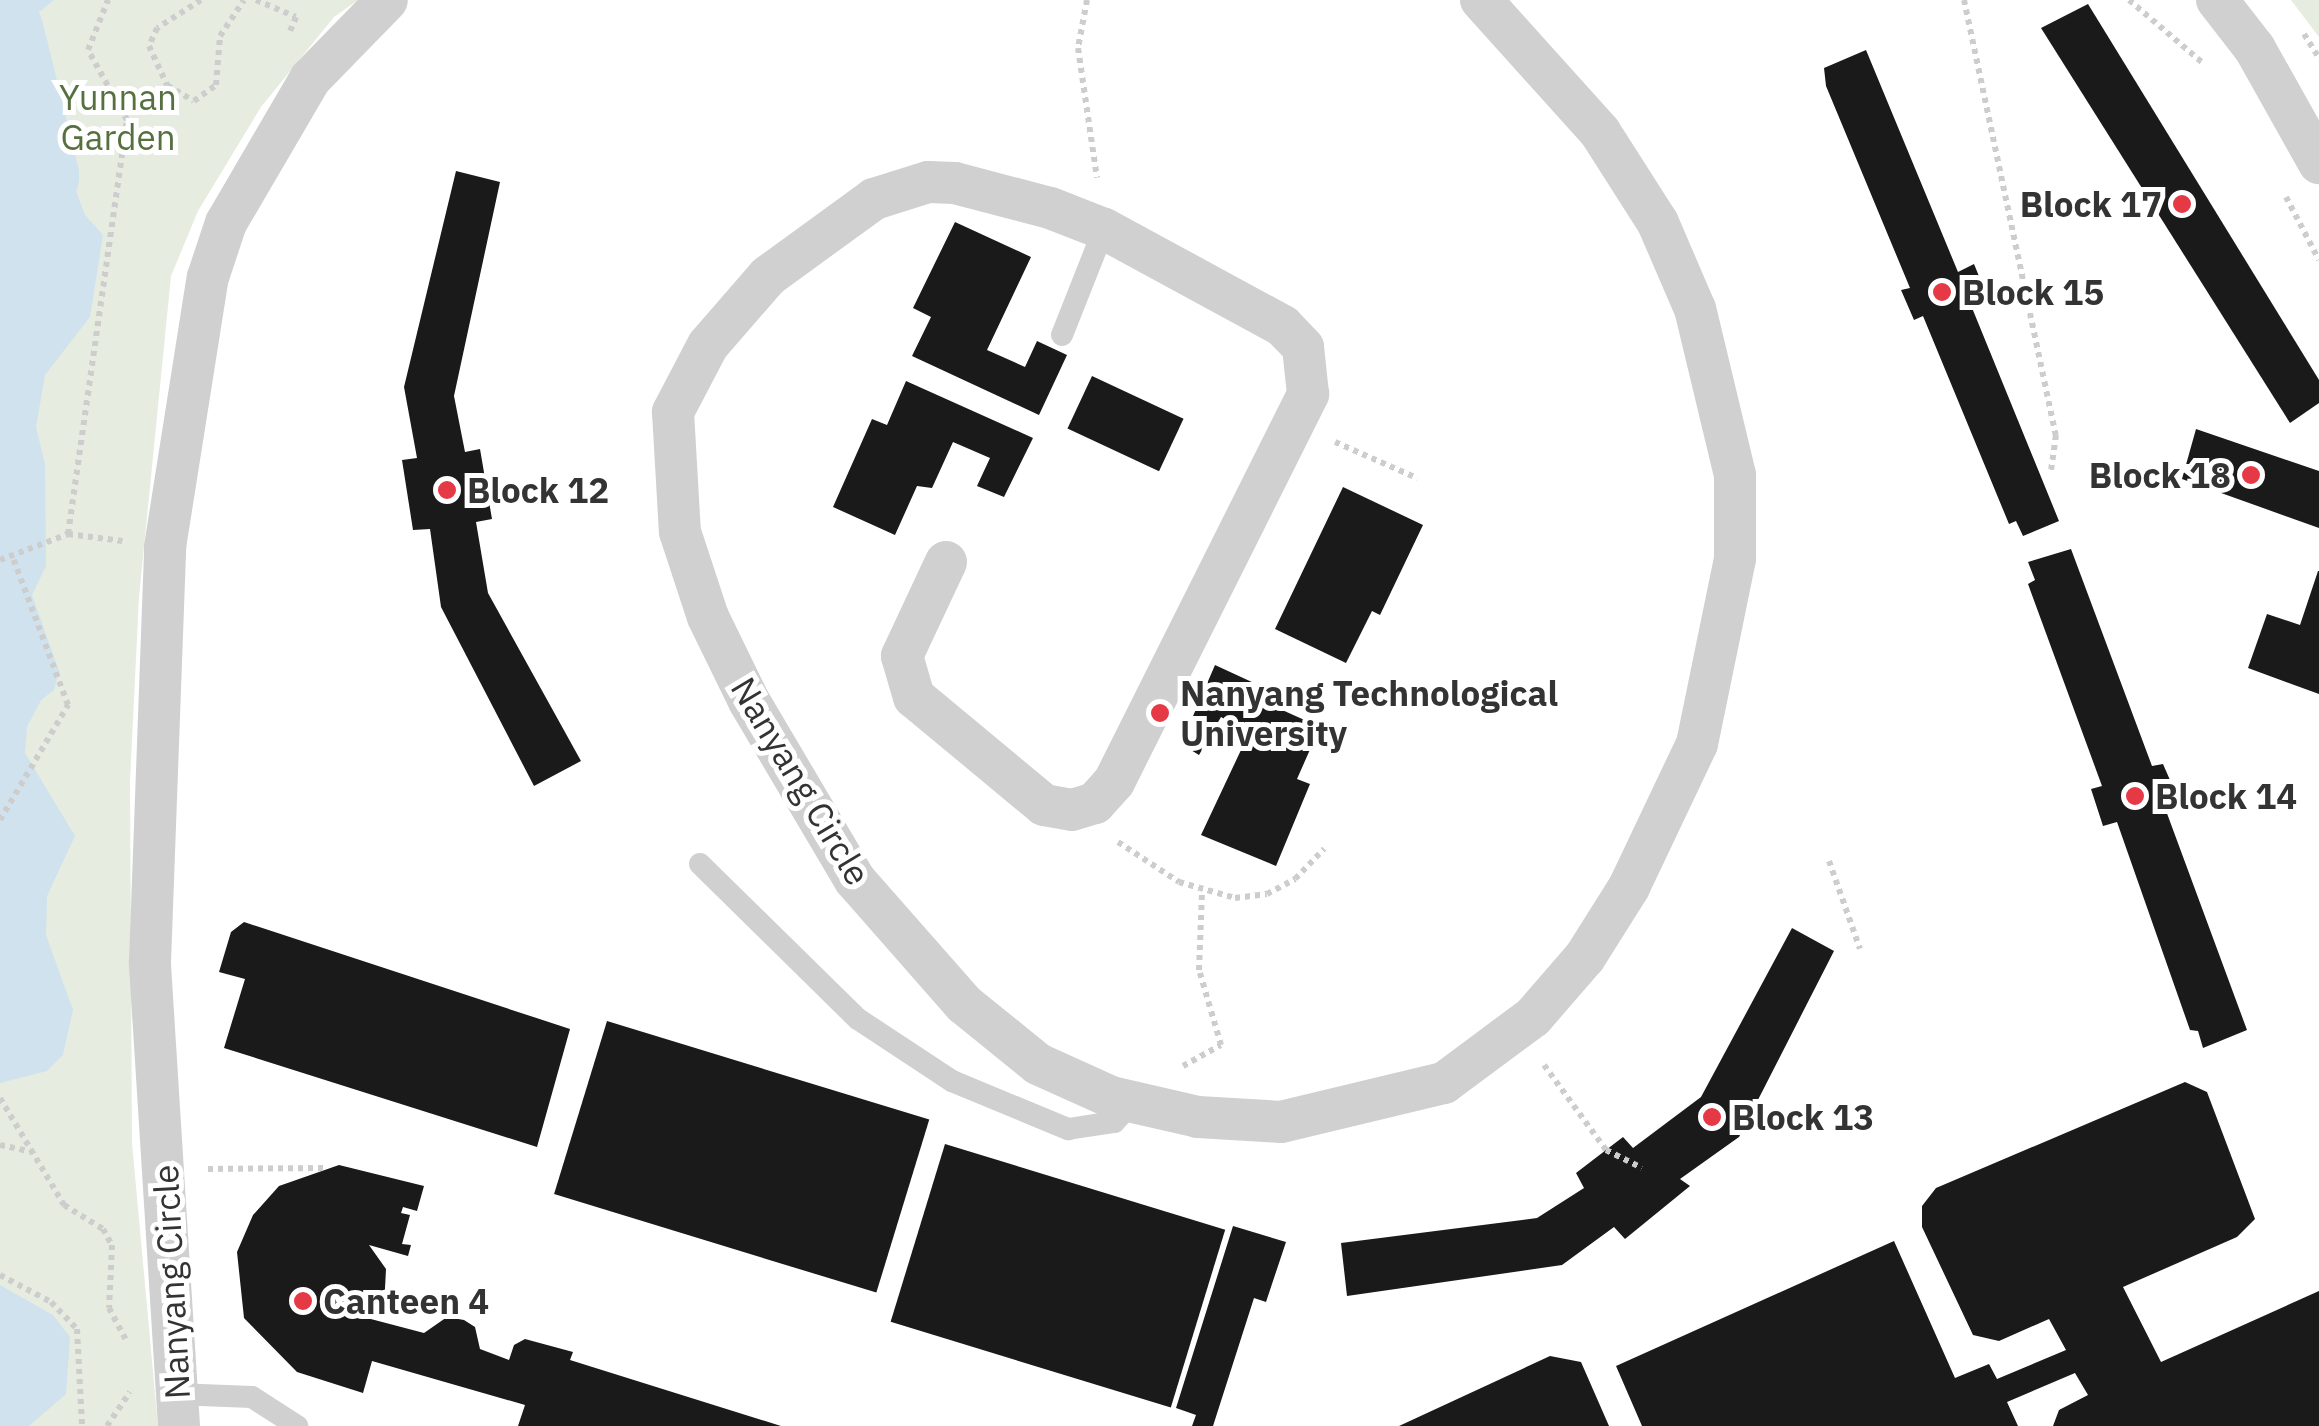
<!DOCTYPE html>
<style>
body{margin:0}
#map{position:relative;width:2319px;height:1426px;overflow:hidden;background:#fff;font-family:"IBM Plex Sans",sans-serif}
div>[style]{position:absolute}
.green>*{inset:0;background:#e6ecdf}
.water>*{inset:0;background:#cfe2ee}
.river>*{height:88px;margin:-44px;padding:0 44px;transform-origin:44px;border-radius:44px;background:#cfe2ee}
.building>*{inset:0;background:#1a1a1a;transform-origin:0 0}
.path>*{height:6px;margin-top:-3px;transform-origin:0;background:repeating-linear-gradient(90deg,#cdcdcd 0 5px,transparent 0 10px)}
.service>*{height:22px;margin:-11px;padding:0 11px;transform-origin:11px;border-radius:11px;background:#d0d0d0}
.minor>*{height:42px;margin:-21px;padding:0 21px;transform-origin:21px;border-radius:21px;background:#d0d0d0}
.dots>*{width:28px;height:28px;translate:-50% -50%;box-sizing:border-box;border:5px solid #fff;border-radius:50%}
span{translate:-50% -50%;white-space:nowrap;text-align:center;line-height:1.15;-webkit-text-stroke:10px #fff;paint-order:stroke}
.park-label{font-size:35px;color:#56703f}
.poi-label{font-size:35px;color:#333;font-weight:700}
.right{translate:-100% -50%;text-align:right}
.left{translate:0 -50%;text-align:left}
.street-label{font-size:35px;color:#333}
</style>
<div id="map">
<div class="green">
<i style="clip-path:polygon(0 0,358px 0,334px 17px,261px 107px,198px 211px,171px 276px,139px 597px,130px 781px,132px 1143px,158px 1426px,0 1426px)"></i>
<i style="clip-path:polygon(2291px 0,2319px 0,2319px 37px)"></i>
</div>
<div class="water">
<i style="clip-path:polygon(0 0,54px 0,34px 16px,0 17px)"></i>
<i style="clip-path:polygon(48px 175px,71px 178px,85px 215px,103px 235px,90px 317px,45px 375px,36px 427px,45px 464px,46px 566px,32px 595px,59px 671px,54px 690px,41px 700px,27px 727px,25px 753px,75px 836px,47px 896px,46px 935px,73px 1010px,63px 1055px,47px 1071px,0 1083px,0 192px)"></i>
<i style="clip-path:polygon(0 1285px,53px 1315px,70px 1337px,66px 1394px,29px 1426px,0 1426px)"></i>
</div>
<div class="river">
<i style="left:0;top:33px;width:147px;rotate:76.2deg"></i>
<i style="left:35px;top:176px;width:129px;rotate:105.8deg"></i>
</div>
<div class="building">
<i style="clip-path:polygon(2088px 4px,2319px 380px,2319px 403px,2290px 423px,2041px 28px)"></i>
<i style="clip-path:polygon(1866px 50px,1958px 272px,1974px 264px,1985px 291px,1968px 298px,2059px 521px,2023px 536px,2016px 521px,2009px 524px,1923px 316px,1914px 320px,1901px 290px,1910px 288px,1826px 86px,1824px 68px)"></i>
<i style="clip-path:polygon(456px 171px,500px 182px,454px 396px,465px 452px,480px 449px,492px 519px,476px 522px,488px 593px,581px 761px,534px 786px,441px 607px,430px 529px,413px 530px,402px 460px,417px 458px,404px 387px)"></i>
<i style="clip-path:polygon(955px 222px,1031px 257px,987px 350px,1025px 367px,1037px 341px,1067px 355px,1039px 415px,912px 356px,931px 317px,913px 308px)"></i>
<i style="left:1092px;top:376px;width:101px;height:58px;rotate:25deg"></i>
<i style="clip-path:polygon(906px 381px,1033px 438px,1004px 497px,977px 486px,990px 458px,953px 442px,932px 488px,917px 486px,895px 535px,833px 507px,872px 419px,887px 425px)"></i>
<i style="clip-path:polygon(2196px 429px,2319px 471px,2319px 528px,2182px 479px)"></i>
<i style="clip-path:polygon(1343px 487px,1423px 525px,1380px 615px,1372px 611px,1346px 663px,1275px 629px)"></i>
<i style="clip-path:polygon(2071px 549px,2152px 766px,2163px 764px,2180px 803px,2165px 808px,2247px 1030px,2203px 1048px,2198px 1031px,2190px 1030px,2117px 822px,2103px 826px,2091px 789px,2102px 786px,2028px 584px,2035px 580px,2028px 562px)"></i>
<i style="clip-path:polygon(2318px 571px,2319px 571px,2319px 694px,2248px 668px,2267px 614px,2300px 625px)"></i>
<i style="clip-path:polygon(1215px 665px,1254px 683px,1249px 695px,1320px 727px,1297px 779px,1310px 784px,1276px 866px,1201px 835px,1249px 733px,1221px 717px,1199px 755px,1181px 744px)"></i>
<i style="clip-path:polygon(244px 922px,570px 1029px,537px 1147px,224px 1048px,245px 979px,219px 972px,231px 932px)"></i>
<i style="clip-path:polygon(1792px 928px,1834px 951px,1739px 1137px,1680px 1179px,1690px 1186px,1625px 1239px,1614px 1227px,1562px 1265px,1347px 1296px,1341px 1243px,1537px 1218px,1584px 1188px,1576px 1173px,1606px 1150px,1623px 1137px,1633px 1148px,1701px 1097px)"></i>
<i style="left:607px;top:1021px;width:337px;height:181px;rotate:17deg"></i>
<i style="clip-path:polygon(2185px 1082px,2207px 1092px,2255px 1219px,2237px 1237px,2123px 1287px,2161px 1362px,2319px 1291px,2319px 1426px,2053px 1426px,2059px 1410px,2088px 1395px,2075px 1373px,2007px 1402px,2018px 1426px,1642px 1426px,1616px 1366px,1894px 1241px,1955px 1378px,1989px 1364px,1997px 1379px,2066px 1350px,2049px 1319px,1999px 1341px,1973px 1335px,1922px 1227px,1922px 1206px,1936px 1188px)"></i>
<i style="left:945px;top:1144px;width:293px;height:186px;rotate:17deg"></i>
<i style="clip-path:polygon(339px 1165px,424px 1186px,417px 1211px,403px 1207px,401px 1213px,410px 1215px,402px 1244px,411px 1245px,408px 1256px,369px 1245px,386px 1269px,385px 1289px,374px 1304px,348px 1313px,424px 1333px,447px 1317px,464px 1320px,475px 1327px,480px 1349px,509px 1360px,514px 1345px,525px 1339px,573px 1352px,570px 1360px,781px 1426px,518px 1426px,525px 1405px,372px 1361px,363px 1393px,297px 1372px,244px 1318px,237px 1252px,253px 1215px,279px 1186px)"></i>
<i style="clip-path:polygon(1233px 1226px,1286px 1242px,1266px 1302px,1254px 1298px,1213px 1426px,1192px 1426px,1196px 1415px,1176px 1408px)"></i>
<i style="clip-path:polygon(1550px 1356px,1581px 1362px,1609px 1426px,1399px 1426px)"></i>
</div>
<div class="path">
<i style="left:201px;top:0;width:52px;rotate:147.5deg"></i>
<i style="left:157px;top:28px;width:20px;rotate:114deg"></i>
<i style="left:149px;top:46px;width:43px;rotate:65.2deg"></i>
<i style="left:167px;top:85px;width:31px;rotate:31deg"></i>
<i style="left:194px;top:101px;width:27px;rotate:-36deg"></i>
<i style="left:216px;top:85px;width:49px;rotate:-85.3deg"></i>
<i style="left:220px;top:36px;width:43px;rotate:-56.3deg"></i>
<i style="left:256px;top:0;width:43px;rotate:23deg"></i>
<i style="left:296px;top:17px;width:15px;rotate:113deg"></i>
<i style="left:1087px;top:0;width:49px;rotate:100.6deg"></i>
<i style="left:1078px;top:48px;width:131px;rotate:81.7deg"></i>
<i style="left:1964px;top:0;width:445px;rotate:78.1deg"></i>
<i style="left:2056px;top:435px;width:36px;rotate:98deg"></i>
<i style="left:2129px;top:0;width:99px;rotate:40.5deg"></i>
<i style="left:2304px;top:34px;width:28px;rotate:58deg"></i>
<i style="left:2286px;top:197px;width:71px;rotate:62.4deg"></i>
<i style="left:1335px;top:442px;width:90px;rotate:23.7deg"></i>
<i style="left:68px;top:534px;width:55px;rotate:7.3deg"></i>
<i style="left:0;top:560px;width:73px;rotate:-20.9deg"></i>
<i style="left:68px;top:534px;width:418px;rotate:-81.9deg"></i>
<i style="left:127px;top:120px;width:80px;rotate:-119.1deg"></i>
<i style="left:88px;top:50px;width:54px;rotate:-68.2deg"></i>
<i style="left:0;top:820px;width:134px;rotate:-59.4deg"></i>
<i style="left:68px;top:705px;width:160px;rotate:-110.5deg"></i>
<i style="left:1118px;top:842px;width:73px;rotate:33.3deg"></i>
<i style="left:1179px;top:882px;width:58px;rotate:15.9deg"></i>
<i style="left:1235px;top:898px;width:32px;rotate:-7deg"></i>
<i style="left:1267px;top:894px;width:32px;rotate:-28deg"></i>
<i style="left:1295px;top:879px;width:42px;rotate:-46deg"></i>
<i style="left:1829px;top:861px;width:93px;rotate:70.6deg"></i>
<i style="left:1544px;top:1065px;width:105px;rotate:53.9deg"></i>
<i style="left:1606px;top:1150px;width:40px;rotate:26.6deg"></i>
<i style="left:1183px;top:1066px;width:43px;rotate:-28.9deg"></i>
<i style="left:1221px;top:1045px;width:78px;rotate:-106.3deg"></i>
<i style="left:1199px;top:970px;width:77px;rotate:-87.8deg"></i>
<i style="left:0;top:1098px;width:125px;rotate:59.1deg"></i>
<i style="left:64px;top:1205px;width:46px;rotate:31.6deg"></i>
<i style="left:103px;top:1229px;width:18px;rotate:61deg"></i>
<i style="left:112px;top:1245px;width:63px;rotate:92.7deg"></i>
<i style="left:109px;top:1308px;width:36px;rotate:62deg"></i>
<i style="left:0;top:1145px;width:34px;rotate:12deg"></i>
<i style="left:208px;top:1169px;width:120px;rotate:-0.5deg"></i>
<i style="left:0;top:1275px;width:58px;rotate:27.9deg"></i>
<i style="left:51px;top:1302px;width:37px;rotate:46deg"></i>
<i style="left:77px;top:1329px;width:97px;rotate:87deg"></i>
<i style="left:107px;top:1426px;width:41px;rotate:-55.9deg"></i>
</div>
<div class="service">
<i style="left:1062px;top:335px;width:114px;rotate:-68.4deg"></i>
<i style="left:700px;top:864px;width:221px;rotate:44.5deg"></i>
<i style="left:858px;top:1019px;width:113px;rotate:33.4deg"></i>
<i style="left:952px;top:1081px;width:126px;rotate:22.5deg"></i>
<i style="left:1068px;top:1129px;width:47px;rotate:-8.7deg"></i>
<i style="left:1114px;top:1122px;width:28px;rotate:-46deg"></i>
<i style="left:175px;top:1394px;width:77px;rotate:2.2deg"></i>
<i style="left:252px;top:1397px;width:54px;rotate:32.8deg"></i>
</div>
<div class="minor">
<i style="left:2217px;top:0;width:62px;rotate:52.2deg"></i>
<i style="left:2255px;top:49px;width:131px;rotate:60.7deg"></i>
<i style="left:946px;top:562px;width:104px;rotate:115.1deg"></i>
<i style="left:902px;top:656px;width:43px;rotate:73.7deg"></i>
<i style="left:914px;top:697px;width:169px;rotate:39.7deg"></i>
<i style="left:1044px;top:805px;width:28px;rotate:10deg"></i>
<i style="left:1072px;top:810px;width:24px;rotate:-17deg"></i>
<i style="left:1095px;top:803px;width:28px;rotate:-48deg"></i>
<i style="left:1114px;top:782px;width:434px;rotate:-63.4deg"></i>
<i style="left:1308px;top:394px;width:47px;rotate:-96.1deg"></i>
<i style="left:1303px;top:347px;width:29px;rotate:-134deg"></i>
<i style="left:1283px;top:326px;width:204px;rotate:-151.5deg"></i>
<i style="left:1104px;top:229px;width:58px;rotate:-158.7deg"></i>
<i style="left:1050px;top:208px;width:98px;rotate:-165.3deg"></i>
<i style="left:955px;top:183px;width:27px;rotate:-178deg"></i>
<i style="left:928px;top:182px;width:57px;rotate:162.5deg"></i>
<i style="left:874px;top:199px;width:131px;rotate:144deg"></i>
<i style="left:768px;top:276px;width:91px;rotate:131deg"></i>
<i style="left:708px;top:345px;width:76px;rotate:117.6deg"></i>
<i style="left:673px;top:412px;width:120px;rotate:86.7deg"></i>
<i style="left:680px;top:532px;width:89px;rotate:71.8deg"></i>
<i style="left:708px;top:617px;width:93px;rotate:64deg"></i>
<i style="left:749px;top:701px;width:208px;rotate:59.4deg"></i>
<i style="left:855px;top:880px;width:165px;rotate:48.7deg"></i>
<i style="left:964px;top:1004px;width:95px;rotate:39deg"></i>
<i style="left:1038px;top:1064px;width:80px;rotate:24.3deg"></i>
<i style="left:1111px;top:1097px;width:89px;rotate:12.9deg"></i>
<i style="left:1198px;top:1117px;width:83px;rotate:3.4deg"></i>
<i style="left:1281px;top:1122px;width:168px;rotate:-13.5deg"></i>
<i style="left:1444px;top:1083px;width:111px;rotate:-36.6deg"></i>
<i style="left:1533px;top:1017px;width:79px;rotate:-49.1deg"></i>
<i style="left:1585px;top:957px;width:83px;rotate:-57.8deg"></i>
<i style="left:1629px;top:887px;width:158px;rotate:-64.6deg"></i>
<i style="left:1697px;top:744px;width:189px;rotate:-78.4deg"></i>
<i style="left:1735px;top:559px;width:84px;rotate:-90deg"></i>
<i style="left:1735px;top:475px;width:171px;rotate:-103.5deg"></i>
<i style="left:1695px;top:309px;width:94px;rotate:-113.3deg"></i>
<i style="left:1658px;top:223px;width:108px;rotate:-122.5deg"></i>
<i style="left:1600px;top:132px;width:178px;rotate:-132deg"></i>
<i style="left:179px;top:1426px;width:465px;rotate:-93.6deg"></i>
<i style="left:150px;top:962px;width:415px;rotate:-87.9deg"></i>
<i style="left:165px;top:547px;width:273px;rotate:-81deg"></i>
<i style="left:208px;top:277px;width:57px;rotate:-71.6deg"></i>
<i style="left:226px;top:223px;width:167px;rotate:-59.7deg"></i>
<i style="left:310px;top:79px;width:110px;rotate:-45.7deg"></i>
</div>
<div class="dots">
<i style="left:2182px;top:204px;background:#e63946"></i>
<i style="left:1942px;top:292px;background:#e63946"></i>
<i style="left:2251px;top:475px;background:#e63946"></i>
<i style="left:447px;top:490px;background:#e63946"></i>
<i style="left:1160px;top:713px;background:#e63946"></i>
<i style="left:2135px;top:796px;background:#e63946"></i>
<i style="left:1712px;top:1117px;background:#e63946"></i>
<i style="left:303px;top:1301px;background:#e63946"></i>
</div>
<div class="park-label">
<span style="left:118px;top:117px">Yunnan<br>Garden</span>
</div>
<div class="poi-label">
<span class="right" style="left:2162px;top:204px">Block 17</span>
<span class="left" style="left:1962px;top:292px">Block 15</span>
<span class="right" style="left:2231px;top:475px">Block 18</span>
<span class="left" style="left:467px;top:490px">Block 12</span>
<span class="left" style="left:1180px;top:713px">Nanyang Technological<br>University</span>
<span class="left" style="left:2155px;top:796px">Block 14</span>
<span class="left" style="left:1732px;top:1117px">Block 13</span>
<span class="left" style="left:323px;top:1301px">Canteen 4</span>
</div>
<div class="street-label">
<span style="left:801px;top:781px;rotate:59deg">Nanyang Circle</span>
<span style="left:171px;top:1282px;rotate:-93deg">Nanyang Circle</span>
</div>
</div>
